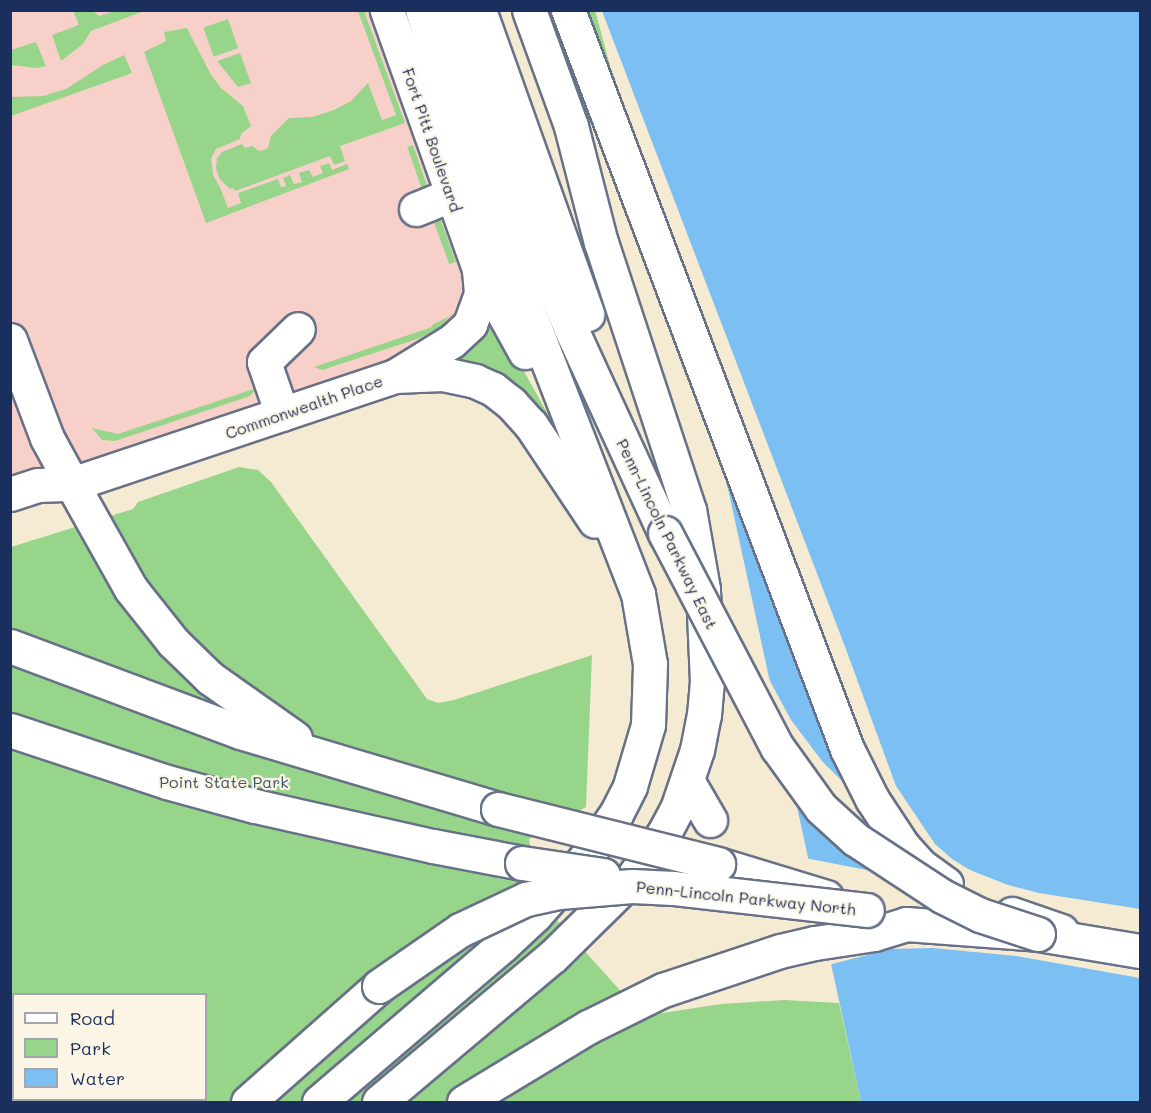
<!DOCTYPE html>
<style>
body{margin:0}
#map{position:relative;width:1151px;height:1113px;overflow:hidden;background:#f5ebd3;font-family:Mali,sans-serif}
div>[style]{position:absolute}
.built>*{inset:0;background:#f7d1c9}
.green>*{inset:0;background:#97d58a;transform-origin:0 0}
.water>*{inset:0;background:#7cbff2}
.pier>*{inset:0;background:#f5ebd3}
.roads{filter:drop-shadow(2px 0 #677187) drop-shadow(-2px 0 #677187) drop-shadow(0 2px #677187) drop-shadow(0 -2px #677187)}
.minor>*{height:33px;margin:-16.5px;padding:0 16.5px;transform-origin:16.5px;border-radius:16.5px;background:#fff}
.major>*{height:33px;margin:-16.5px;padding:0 16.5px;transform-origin:16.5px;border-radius:16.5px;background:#fff}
.highway>*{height:33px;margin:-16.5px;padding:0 16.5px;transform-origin:16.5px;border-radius:16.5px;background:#fff}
.bridges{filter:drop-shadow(2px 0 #677187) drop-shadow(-2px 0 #677187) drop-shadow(0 2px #677187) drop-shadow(0 -2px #677187)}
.highway-bridge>*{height:33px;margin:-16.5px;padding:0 16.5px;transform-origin:16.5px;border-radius:16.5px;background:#fff}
span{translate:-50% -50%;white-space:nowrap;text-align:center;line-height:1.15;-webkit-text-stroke:4.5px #fcf5e5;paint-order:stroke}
.street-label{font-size:16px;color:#1b2f5e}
.park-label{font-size:16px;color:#3a5869}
.frame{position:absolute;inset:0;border:12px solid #1b2f5e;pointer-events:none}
.legend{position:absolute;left:12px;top:993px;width:195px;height:108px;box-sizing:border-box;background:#fcf5e5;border:2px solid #a2a6af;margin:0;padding:8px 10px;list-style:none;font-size:18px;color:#1b2f5e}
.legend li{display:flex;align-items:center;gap:12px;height:30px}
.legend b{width:30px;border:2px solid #a2a6af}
</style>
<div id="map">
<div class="built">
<i style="clip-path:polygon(10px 11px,404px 11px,521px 335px,11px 507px)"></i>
</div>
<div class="green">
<i style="clip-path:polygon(73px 11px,93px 11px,99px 16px,114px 11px,144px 11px,91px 31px,83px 44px,61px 61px,52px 35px,79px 25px)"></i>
<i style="clip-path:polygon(358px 11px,364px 11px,405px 123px,340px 146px,345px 161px,334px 165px,330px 156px,235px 191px,233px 188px,230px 189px,219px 178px,216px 168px,217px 158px,222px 152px,242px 144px,245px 148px,252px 146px,259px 151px,264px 150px,268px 148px,271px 136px,289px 118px,312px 117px,334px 110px,351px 101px,368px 83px,382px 120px,396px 115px)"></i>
<i style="clip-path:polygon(583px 11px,596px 11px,619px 92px,611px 94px)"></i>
<i style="left:228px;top:19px;width:31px;height:26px;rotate:71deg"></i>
<i style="clip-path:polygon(187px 28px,210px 73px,221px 88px,243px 106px,251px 126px,241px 134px,240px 139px,216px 149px,211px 159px,213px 175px,220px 187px,228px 208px,241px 203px,238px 193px,278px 179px,281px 187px,286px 186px,283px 178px,290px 175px,294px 184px,302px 182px,299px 173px,309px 170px,313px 177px,323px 173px,320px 166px,329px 163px,332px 170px,347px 164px,349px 169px,206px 223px,144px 52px,166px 41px,164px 32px)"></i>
<i style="clip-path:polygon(36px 42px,46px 66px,37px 68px,11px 65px,11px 50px)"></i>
<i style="clip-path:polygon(240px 53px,251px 83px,238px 87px,217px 61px)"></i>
<i style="clip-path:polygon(124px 55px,132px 73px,11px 116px,11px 97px,43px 96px,66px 89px,103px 65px)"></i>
<i style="left:413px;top:145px;width:54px;height:6px;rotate:71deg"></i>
<i style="left:437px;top:210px;width:55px;height:7px;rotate:70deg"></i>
<i style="clip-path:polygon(454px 310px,441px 327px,420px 338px,322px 370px,314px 367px,432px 327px,432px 325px,448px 317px)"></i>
<i style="clip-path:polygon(492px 314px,560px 436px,562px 441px,437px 365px,468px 349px,481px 336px)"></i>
<i style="clip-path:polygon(257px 388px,250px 396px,115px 441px,102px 440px,92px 428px,118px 434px)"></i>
<i style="clip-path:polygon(evenodd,239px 467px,258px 470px,271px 482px,427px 699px,438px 703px,454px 700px,592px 655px,586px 807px,529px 839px,538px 899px,643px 1016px,721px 1004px,784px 1000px,839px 1003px,861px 1102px,11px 1102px,11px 547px,133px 509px,138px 502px,239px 467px,14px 994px,206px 994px,206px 1100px,14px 1100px,14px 994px)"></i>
</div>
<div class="water">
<i style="clip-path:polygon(598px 11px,1140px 11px,1140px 1102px,861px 1102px,729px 493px)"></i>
</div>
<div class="pier">
<i style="clip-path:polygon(595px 10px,602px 11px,847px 652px,896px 786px,935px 844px,952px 859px,970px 870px,1008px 885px,1039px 893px,1140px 909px,1140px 978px,1016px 956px,933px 948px,891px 949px,828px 965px,805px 858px,872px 871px,807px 821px,792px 800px,763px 668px,791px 720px,822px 761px,847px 786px,841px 777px,694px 378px)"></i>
</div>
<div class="roads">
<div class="minor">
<i style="left:416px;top:209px;width:37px;rotate:-22deg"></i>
<i style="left:282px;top:414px;width:55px;rotate:-109.1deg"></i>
<i style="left:264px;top:362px;width:47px;rotate:-44.1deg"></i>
<i style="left:688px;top:782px;width:44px;rotate:59.9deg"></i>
</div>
<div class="major">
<i style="left:10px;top:340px;width:105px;rotate:69.3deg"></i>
<i style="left:47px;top:438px;width:52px;rotate:61.5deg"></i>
<i style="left:10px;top:494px;width:29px;rotate:-18deg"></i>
<i style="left:38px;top:485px;width:34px;rotate:-2deg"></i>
<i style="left:72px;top:484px;width:341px;rotate:-18.5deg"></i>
<i style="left:395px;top:376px;width:67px;rotate:-31.6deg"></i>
<i style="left:452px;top:341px;width:25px;rotate:-43deg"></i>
<i style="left:470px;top:324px;width:33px;rotate:-70deg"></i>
<i style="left:481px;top:293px;width:24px;rotate:-95deg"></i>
<i style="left:479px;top:269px;width:275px;rotate:-109.6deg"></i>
</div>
<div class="highway">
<i style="left:446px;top:10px;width:231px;rotate:69.2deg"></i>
<i style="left:528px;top:226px;width:112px;rotate:67.3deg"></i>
<i style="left:571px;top:329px;width:225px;rotate:65.3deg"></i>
<i style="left:479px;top:10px;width:323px;rotate:70.4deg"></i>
<i style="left:568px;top:10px;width:790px;rotate:69.32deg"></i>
<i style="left:847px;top:749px;width:56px;rotate:63.4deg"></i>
<i style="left:872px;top:799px;width:56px;rotate:56.6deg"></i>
<i style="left:903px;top:846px;width:25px;rotate:48deg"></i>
<i style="left:920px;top:865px;width:32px;rotate:36deg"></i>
<i style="left:479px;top:269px;width:95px;rotate:61deg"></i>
<i style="left:395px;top:376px;width:48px;rotate:-2.4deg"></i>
<i style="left:443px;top:374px;width:33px;rotate:12deg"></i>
<i style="left:475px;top:381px;width:20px;rotate:24deg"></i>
<i style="left:493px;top:389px;width:23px;rotate:38deg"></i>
<i style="left:511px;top:403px;width:30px;rotate:48deg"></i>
<i style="left:531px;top:425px;width:115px;rotate:56.3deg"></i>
<i style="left:72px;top:484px;width:120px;rotate:60.7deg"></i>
<i style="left:131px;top:589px;width:68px;rotate:51.6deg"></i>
<i style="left:173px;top:642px;width:52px;rotate:44.2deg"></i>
<i style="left:210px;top:678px;width:104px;rotate:35.2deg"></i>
<i style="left:10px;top:646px;width:246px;rotate:20.5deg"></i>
<i style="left:240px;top:732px;width:269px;rotate:16.6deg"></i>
<i style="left:10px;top:730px;width:165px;rotate:18.3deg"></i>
<i style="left:167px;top:782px;width:91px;rotate:15.3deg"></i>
<i style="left:255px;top:806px;width:182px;rotate:12.7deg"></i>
<i style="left:433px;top:846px;width:91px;rotate:10.8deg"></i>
<i style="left:718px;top:864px;width:113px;rotate:17deg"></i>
<i style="left:1012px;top:914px;width:52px;rotate:19.1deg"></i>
<i style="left:248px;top:1102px;width:175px;rotate:-41.5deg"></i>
<i style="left:319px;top:1102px;width:242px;rotate:-40.5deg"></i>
<i style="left:503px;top:945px;width:44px;rotate:-43.2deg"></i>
<i style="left:535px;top:915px;width:74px;rotate:-48.3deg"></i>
<i style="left:584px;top:860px;width:56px;rotate:-55.2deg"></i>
<i style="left:616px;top:814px;width:31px;rotate:-63deg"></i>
<i style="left:630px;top:786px;width:64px;rotate:-73.6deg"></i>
<i style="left:648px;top:725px;width:61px;rotate:-88.1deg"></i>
<i style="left:650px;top:664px;width:71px;rotate:-99.7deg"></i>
<i style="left:638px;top:594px;width:465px;rotate:-111.2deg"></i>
<i style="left:470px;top:160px;width:157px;rotate:-107.7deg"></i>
<i style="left:379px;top:1102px;width:226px;rotate:-40deg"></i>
<i style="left:552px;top:957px;width:114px;rotate:-44.6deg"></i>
<i style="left:633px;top:877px;width:54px;rotate:-54.8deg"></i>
<i style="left:664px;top:833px;width:27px;rotate:-62deg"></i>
<i style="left:677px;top:809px;width:62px;rotate:-71.3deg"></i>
<i style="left:697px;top:750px;width:36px;rotate:-79deg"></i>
<i style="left:704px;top:715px;width:33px;rotate:-85deg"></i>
<i style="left:707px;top:682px;width:93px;rotate:-92.5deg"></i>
<i style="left:703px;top:589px;width:80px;rotate:-100deg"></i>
<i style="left:689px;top:510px;width:281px;rotate:-108.2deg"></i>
<i style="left:601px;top:243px;width:121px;rotate:-104.4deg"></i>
<i style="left:571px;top:126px;width:123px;rotate:-109.9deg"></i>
<i style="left:464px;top:1102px;width:145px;rotate:-31.2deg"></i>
<i style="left:588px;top:1027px;width:84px;rotate:-26.3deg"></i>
<i style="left:663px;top:990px;width:123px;rotate:-18.4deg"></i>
<i style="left:780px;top:951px;width:36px;rotate:-13deg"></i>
<i style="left:815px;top:943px;width:60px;rotate:-8.7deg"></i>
<i style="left:874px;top:934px;width:34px;rotate:-17deg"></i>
<i style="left:906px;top:924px;width:132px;rotate:4.3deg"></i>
<i style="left:1038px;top:934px;width:103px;rotate:9.5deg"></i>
</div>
</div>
<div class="bridges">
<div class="highway-bridge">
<i style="left:665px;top:533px;width:242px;rotate:62.4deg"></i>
<i style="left:777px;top:747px;width:75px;rotate:54.2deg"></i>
<i style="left:821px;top:808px;width:46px;rotate:42.4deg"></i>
<i style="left:855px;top:839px;width:104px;rotate:33.2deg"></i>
<i style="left:942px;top:896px;width:42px;rotate:26.6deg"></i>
<i style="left:980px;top:915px;width:61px;rotate:18.1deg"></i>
<i style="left:498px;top:809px;width:227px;rotate:14deg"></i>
<i style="left:522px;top:863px;width:82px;rotate:8.4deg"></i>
<i style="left:379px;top:986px;width:98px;rotate:-34.7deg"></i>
<i style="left:460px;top:930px;width:73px;rotate:-25.2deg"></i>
<i style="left:526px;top:899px;width:34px;rotate:-12deg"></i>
<i style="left:559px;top:892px;width:73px;rotate:-4.7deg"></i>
<i style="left:632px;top:886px;width:41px;rotate:2.8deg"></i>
<i style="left:673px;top:888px;width:195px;rotate:6.5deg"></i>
</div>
</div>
<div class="street-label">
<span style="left:432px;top:140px;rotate:71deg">Fort Pitt Boulevard</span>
<span style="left:304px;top:407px;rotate:-19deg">Commonwealth Place</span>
<span style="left:667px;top:534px;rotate:64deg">Penn-Lincoln Parkway East</span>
<span style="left:746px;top:898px;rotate:6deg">Penn-Lincoln Parkway North</span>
</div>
<div class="park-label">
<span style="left:224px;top:782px">Point State Park</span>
</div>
<div class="frame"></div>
<ul class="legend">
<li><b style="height:8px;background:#fff"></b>Road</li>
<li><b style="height:16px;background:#97d58a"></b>Park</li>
<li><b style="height:16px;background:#7cbff2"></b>Water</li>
</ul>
</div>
